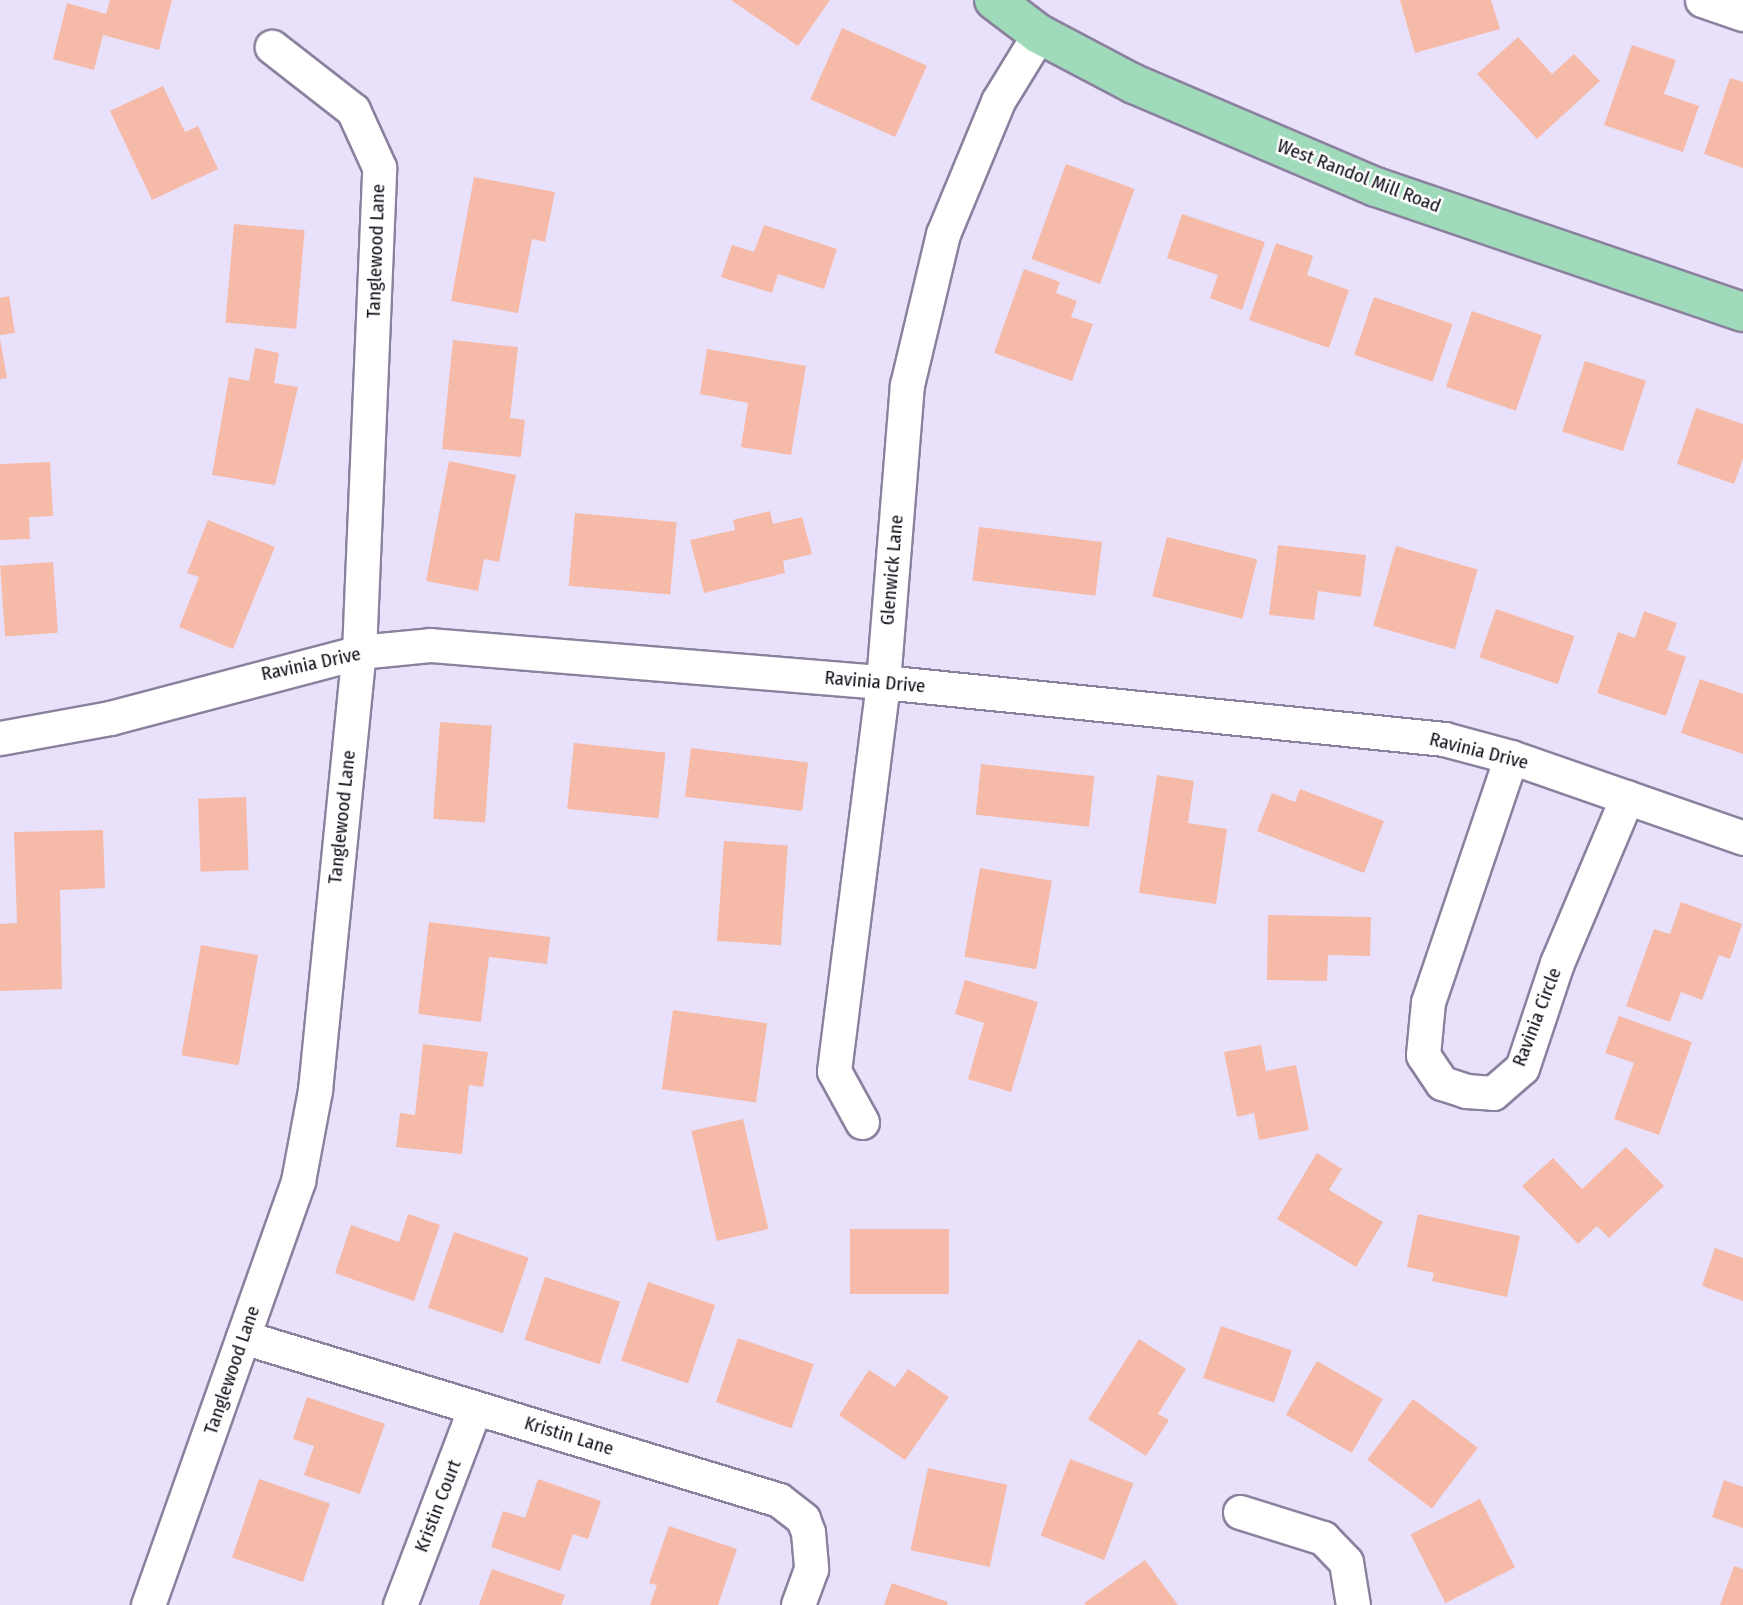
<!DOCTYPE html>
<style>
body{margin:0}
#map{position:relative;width:1743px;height:1605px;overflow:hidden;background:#e9e0fb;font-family:"Fira Sans Condensed",sans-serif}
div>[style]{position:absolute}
.building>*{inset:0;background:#f6bba8;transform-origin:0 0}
.roads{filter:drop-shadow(2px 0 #8b819f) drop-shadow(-2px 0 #8b819f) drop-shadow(0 2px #8b819f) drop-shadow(0 -2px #8b819f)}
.minor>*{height:33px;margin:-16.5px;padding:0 16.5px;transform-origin:16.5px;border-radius:16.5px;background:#fff}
.major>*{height:38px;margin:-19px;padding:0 19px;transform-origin:19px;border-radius:19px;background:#9fdaba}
span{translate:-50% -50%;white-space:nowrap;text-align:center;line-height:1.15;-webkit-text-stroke:5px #fff;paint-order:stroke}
.street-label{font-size:19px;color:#100c17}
</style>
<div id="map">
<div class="building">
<i style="clip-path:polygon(110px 0,172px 0,159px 50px,103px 35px,94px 70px,53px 59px,67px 3px,106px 14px)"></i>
<i style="clip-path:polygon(731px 0,830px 0,798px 46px)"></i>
<i style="clip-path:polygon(1400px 0,1491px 0,1500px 29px,1415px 53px)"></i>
<i style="left:842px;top:28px;width:93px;height:78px;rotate:24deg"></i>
<i style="clip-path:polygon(1518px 37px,1552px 74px,1574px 54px,1600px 81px,1537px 139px,1477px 74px)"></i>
<i style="clip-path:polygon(1632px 45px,1676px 60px,1664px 94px,1699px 106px,1683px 152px,1604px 125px)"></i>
<i style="clip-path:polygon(1730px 78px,1743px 82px,1743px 168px,1704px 154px)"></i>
<i style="clip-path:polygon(163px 86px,185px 132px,198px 126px,218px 169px,152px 200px,110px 111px)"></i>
<i style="left:1066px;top:164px;width:73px;height:101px;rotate:20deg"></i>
<i style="clip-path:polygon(474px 177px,555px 192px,545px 242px,532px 239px,518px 313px,451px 301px)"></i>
<i style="clip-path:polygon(1182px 214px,1265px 242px,1242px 310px,1210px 298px,1218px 275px,1167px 258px)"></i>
<i style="left:234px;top:224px;width:71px;height:99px;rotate:5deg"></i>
<i style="clip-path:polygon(764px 225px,837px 249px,824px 289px,778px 274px,772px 293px,721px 277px,732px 245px,754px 252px)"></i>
<i style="clip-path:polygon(1276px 243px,1313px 256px,1307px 275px,1349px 290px,1329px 348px,1249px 320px)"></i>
<i style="clip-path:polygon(1024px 269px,1060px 282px,1056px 293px,1077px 301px,1071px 317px,1093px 324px,1072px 381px,994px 353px)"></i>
<i style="clip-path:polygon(9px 296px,15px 333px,0 335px,0 298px)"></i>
<i style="left:1374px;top:297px;width:83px;height:61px;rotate:19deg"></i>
<i style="left:1472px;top:311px;width:74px;height:80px;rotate:19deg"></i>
<i style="clip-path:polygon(0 339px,7px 378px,0 379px)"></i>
<i style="clip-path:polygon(453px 340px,518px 347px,510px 418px,525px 420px,521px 457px,442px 449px)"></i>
<i style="clip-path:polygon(255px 348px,279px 353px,274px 383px,298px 387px,275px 485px,212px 475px,229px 377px,249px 381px)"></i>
<i style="clip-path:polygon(707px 349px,806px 366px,791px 455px,741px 447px,748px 403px,700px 394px)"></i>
<i style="left:1585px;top:361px;width:64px;height:74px;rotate:18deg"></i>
<i style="clip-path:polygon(1696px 408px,1743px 424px,1743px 459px,1734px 484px,1677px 464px)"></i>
<i style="clip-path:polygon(449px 461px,516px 475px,499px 562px,484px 559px,478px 591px,426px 581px)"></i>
<i style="clip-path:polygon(50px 462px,53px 516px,29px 517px,30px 539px,0 540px,0 464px)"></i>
<i style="clip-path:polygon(770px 511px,773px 524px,802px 517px,812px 554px,783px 561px,785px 573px,704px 593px,690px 540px,735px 530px,733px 520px)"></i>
<i style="left:575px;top:513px;width:102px;height:73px;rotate:5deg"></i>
<i style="clip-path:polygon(208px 520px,275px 547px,233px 649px,179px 627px,199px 577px,187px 573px)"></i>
<i style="left:979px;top:527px;width:124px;height:54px;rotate:7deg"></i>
<i style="left:1167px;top:537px;width:93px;height:61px;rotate:14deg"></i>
<i style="clip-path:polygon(1278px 545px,1366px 555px,1361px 597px,1318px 591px,1314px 620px,1269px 615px)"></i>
<i style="left:1396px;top:546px;width:85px;height:83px;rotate:16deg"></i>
<i style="left:53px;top:562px;width:71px;height:53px;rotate:86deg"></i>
<i style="left:1496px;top:609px;width:83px;height:51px;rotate:19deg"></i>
<i style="clip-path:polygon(1644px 611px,1677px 623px,1667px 650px,1686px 657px,1666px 716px,1597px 693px,1618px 632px,1635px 638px)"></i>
<i style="clip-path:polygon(1700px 679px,1743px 694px,1743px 754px,1681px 733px)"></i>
<i style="left:440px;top:722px;width:52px;height:97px;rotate:4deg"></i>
<i style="left:574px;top:743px;width:92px;height:66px;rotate:6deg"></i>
<i style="left:691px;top:748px;width:118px;height:49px;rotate:7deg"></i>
<i style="left:981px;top:764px;width:114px;height:51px;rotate:6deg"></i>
<i style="clip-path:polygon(1157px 775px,1194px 781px,1188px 823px,1227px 829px,1216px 904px,1139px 893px)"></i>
<i style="clip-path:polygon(1300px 789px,1384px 821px,1364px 873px,1257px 831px,1272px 793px,1295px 802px)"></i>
<i style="left:246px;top:797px;width:73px;height:48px;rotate:88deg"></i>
<i style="clip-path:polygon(103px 830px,105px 888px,60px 890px,62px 989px,0 991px,0 924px,17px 923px,14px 832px)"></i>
<i style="left:724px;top:841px;width:64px;height:100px;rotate:4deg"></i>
<i style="left:980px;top:868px;width:73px;height:90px;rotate:10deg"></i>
<i style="clip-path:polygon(1681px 902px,1742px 924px,1730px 959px,1719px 955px,1702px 1000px,1681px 992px,1670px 1022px,1626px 1006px,1654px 929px,1670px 934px)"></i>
<i style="clip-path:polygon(1268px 915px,1371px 917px,1370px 956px,1328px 955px,1327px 981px,1267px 980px)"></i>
<i style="clip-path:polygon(429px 922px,550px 937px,547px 964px,489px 957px,481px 1022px,418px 1014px)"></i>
<i style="left:201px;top:945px;width:58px;height:112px;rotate:10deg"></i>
<i style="clip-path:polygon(965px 980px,1038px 1002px,1011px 1092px,968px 1079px,984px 1023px,955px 1014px)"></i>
<i style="left:673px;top:1010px;width:95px;height:80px;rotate:8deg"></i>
<i style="clip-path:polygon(1619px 1016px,1692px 1042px,1659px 1135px,1614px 1119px,1634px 1063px,1605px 1053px)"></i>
<i style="clip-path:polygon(423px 1044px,488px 1052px,483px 1087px,469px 1085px,462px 1154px,396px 1147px,400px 1113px,415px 1115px)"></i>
<i style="clip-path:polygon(1261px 1045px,1266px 1071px,1296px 1065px,1309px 1130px,1259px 1140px,1254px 1113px,1237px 1117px,1224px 1052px)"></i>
<i style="left:743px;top:1119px;width:113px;height:53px;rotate:77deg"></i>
<i style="clip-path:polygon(1626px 1147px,1664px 1186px,1609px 1238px,1597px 1226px,1578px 1244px,1522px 1186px,1553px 1158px,1582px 1189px)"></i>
<i style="clip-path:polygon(1317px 1153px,1342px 1169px,1329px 1190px,1383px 1222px,1356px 1267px,1277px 1219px)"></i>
<i style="clip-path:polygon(408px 1214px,440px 1225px,414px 1301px,335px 1273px,351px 1225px,399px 1242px)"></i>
<i style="clip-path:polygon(1418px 1214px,1520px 1236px,1507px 1297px,1432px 1281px,1434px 1273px,1407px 1267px)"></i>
<i style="left:850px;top:1229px;width:99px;height:65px"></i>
<i style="left:454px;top:1232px;width:79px;height:80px;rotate:19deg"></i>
<i style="clip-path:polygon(1715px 1248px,1743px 1258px,1743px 1301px,1702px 1286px)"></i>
<i style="left:545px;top:1277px;width:79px;height:66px;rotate:18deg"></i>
<i style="left:648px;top:1282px;width:71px;height:83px;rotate:19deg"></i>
<i style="left:1221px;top:1326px;width:75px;height:55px;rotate:19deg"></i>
<i style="left:738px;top:1338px;width:80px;height:68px;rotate:19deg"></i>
<i style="clip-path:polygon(1139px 1339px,1186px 1369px,1158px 1414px,1169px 1420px,1146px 1456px,1088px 1419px)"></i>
<i style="left:1317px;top:1361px;width:76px;height:62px;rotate:30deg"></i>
<i style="clip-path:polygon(908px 1369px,949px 1397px,905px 1460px,839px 1415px,869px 1370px,895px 1387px)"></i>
<i style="clip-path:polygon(307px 1397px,385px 1424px,360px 1494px,304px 1475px,314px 1446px,293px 1439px)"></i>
<i style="left:1413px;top:1399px;width:81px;height:76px;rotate:37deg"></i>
<i style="left:1070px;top:1459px;width:68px;height:82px;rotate:21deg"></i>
<i style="left:928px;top:1468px;width:81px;height:84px;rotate:12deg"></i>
<i style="left:259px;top:1479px;width:75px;height:83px;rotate:19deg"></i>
<i style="clip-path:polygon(538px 1479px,601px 1501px,588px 1539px,573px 1534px,560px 1571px,491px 1547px,503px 1511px,525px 1518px)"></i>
<i style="clip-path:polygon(1724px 1480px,1743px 1487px,1743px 1528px,1712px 1517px)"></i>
<i style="left:1480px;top:1499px;width:77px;height:78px;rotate:63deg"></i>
<i style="clip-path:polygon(669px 1526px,737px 1549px,718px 1605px,650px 1605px,657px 1585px,649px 1583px)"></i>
<i style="clip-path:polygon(1145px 1560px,1178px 1605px,1086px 1605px,1084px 1603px)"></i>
<i style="clip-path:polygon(1734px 1566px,1743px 1569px,1743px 1605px,1720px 1605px)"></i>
<i style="clip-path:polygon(492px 1569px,565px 1595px,561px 1605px,479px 1605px)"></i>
<i style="clip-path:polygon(892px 1583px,948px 1602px,947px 1605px,884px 1605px)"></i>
</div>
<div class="roads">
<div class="minor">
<i style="left:1702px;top:0;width:43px;rotate:18.9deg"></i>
<i style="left:0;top:738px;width:112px;rotate:-10.3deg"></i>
<i style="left:110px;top:718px;width:258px;rotate:-14.8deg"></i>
<i style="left:359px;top:652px;width:71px;rotate:-5.6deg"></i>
<i style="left:430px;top:645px;width:455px;rotate:4.7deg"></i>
<i style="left:883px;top:682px;width:564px;rotate:5.8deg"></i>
<i style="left:1444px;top:739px;width:69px;rotate:15deg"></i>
<i style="left:1511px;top:757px;width:246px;rotate:19.2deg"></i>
<i style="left:1511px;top:757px;width:259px;rotate:108.7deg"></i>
<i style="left:1428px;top:1002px;width:53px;rotate:95.4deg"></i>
<i style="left:1423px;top:1055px;width:34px;rotate:56deg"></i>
<i style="left:1442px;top:1083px;width:25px;rotate:18deg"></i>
<i style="left:1466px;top:1091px;width:27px;rotate:4deg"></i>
<i style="left:1493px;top:1093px;width:38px;rotate:-41deg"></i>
<i style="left:1522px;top:1068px;width:111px;rotate:-71.6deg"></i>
<i style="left:1557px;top:963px;width:180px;rotate:-67.1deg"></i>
<i style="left:862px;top:1122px;width:58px;rotate:-118.8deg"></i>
<i style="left:834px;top:1071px;width:392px;rotate:-82.8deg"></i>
<i style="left:883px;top:682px;width:298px;rotate:-85.4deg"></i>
<i style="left:907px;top:385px;width:155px;rotate:-76.6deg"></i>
<i style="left:943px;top:234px;width:144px;rotate:-67.5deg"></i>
<i style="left:998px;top:101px;width:79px;rotate:-58.5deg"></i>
<i style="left:243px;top:1337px;width:560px;rotate:16.91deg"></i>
<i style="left:779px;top:1500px;width:31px;rotate:38deg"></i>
<i style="left:803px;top:1519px;width:14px;rotate:69deg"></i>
<i style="left:808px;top:1532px;width:37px;rotate:85deg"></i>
<i style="left:811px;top:1569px;width:38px;rotate:110deg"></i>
<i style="left:1240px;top:1512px;width:87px;rotate:17.4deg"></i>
<i style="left:1323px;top:1538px;width:33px;rotate:46deg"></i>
<i style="left:1346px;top:1562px;width:44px;rotate:80.8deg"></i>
<i style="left:148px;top:1605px;width:450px;rotate:-70.5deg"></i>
<i style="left:298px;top:1181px;width:93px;rotate:-79.4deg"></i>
<i style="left:315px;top:1090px;width:440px;rotate:-84.3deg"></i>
<i style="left:359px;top:652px;width:485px;rotate:-87.6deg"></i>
<i style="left:379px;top:167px;width:63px;rotate:-114.5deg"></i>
<i style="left:353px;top:110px;width:103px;rotate:-142.1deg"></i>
<i style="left:400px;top:1605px;width:211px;rotate:-69.2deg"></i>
</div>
<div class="major">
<i style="left:994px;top:0;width:56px;rotate:37.1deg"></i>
<i style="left:1039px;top:34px;width:107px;rotate:27.8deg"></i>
<i style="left:1134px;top:84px;width:263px;rotate:23.1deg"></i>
<i style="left:1376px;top:187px;width:388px;rotate:18.8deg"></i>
</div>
</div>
<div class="street-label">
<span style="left:1359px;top:176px;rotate:21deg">West Randol Mill Road</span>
<span style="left:376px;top:251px;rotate:-88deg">Tanglewood Lane</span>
<span style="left:892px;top:570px;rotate:-85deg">Glenwick Lane</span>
<span style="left:311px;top:664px;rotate:-12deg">Ravinia Drive</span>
<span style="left:875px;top:682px;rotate:5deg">Ravinia Drive</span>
<span style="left:1479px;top:751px;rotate:14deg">Ravinia Drive</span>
<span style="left:342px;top:817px;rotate:-84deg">Tanglewood Lane</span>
<span style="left:1537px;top:1017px;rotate:-69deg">Ravinia Circle</span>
<span style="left:232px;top:1370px;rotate:-71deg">Tanglewood Lane</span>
<span style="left:569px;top:1436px;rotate:17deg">Kristin Lane</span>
<span style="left:438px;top:1506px;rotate:-69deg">Kristin Court</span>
</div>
</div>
